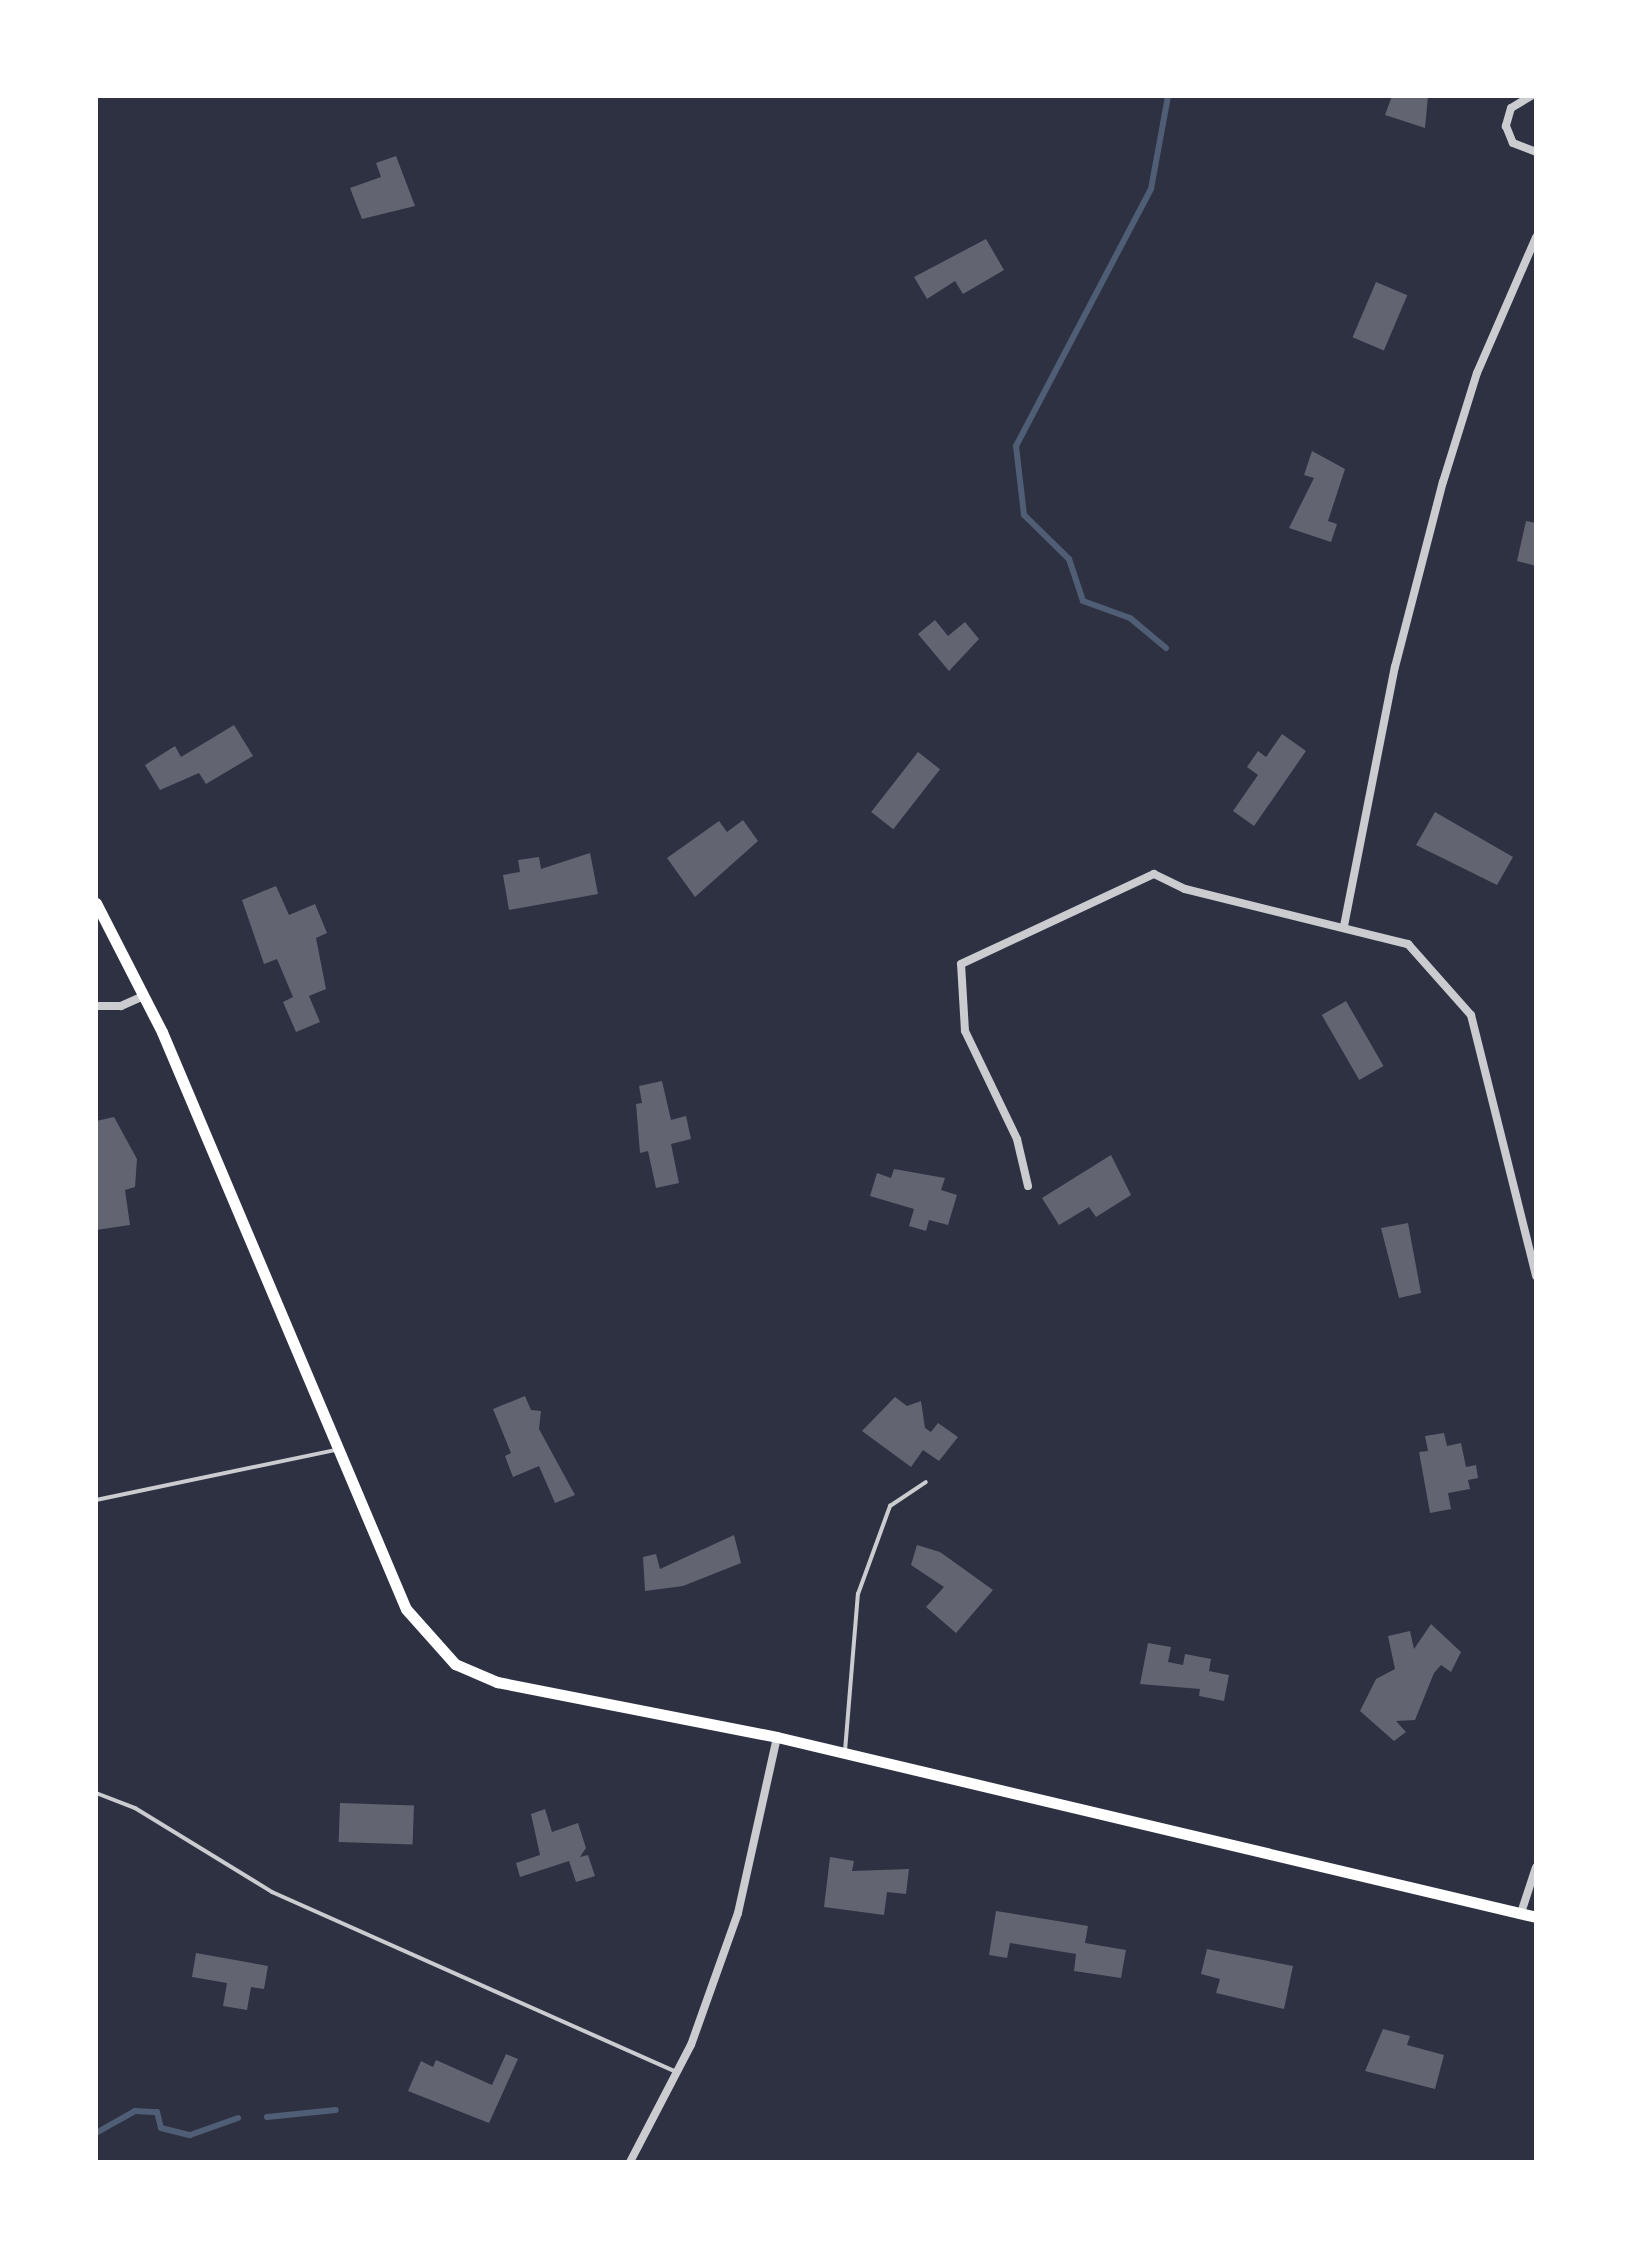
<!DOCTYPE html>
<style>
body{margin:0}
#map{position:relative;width:1632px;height:2258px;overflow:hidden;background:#2d3142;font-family:Raleway,sans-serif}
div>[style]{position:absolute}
.stream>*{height:6px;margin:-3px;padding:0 3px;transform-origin:3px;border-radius:3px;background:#4f5d75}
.building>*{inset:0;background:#626471;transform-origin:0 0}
.service>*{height:4px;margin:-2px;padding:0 2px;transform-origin:2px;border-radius:2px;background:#caccd0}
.minor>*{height:8px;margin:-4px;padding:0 4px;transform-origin:4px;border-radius:4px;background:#caccd0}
.secondary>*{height:11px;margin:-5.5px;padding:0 5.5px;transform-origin:5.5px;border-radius:5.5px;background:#fff}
span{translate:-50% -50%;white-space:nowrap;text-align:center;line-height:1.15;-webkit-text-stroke:6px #fff;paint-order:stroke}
.frame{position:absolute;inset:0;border:98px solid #fff;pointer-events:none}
</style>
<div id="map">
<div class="stream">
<i style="left:1166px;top:648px;width:47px;rotate:-140.2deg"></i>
<i style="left:1130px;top:618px;width:50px;rotate:-160.1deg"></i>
<i style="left:1083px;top:601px;width:44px;rotate:-108.4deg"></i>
<i style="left:1069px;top:559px;width:63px;rotate:-135.6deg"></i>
<i style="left:1024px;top:515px;width:69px;rotate:-96.6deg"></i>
<i style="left:1016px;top:446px;width:290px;rotate:-62.3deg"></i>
<i style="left:1151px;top:189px;width:95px;rotate:-79.6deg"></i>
<i style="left:267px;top:2117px;width:69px;rotate:-5.8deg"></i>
<i style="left:96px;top:2133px;width:45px;rotate:-29.4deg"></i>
<i style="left:135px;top:2111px;width:22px;rotate:3deg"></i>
<i style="left:157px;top:2112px;width:16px;rotate:76deg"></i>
<i style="left:161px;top:2128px;width:30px;rotate:14deg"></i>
<i style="left:190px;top:2135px;width:51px;rotate:-19.5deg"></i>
</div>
<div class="building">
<i style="clip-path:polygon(1392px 96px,1428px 96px,1425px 128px,1385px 115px)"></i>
<i style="clip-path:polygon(396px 156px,415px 206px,362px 219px,350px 188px,381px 177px,376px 163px)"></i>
<i style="clip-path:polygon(986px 239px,1004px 270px,963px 294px,955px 281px,927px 299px,914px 277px)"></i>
<i style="left:1376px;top:282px;width:34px;height:60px;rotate:23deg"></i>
<i style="clip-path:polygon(1312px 451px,1345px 469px,1328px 521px,1337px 524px,1331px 542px,1289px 528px,1314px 478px,1304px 475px)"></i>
<i style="clip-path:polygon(1526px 521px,1536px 523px,1536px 566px,1517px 561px)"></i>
<i style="clip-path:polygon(935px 620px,948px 636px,965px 622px,979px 639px,949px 671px,918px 634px)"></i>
<i style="clip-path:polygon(234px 725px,253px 756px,206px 784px,199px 773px,160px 790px,145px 765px,175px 746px,181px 757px)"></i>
<i style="clip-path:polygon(1282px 734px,1306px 751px,1254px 826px,1233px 811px,1258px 775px,1247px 767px,1258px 751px,1266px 757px)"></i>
<i style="left:918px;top:752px;width:28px;height:76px;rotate:38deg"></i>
<i style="clip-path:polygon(1435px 812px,1513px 857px,1497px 885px,1416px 845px)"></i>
<i style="clip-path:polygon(743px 820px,758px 841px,695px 897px,667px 858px,719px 821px,727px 832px)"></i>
<i style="clip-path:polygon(590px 853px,598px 894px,509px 910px,503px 875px,520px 872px,518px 860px,539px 857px,541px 869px)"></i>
<i style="clip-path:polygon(276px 886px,289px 915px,315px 904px,327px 933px,316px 938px,326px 989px,309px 996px,320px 1022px,296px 1032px,283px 1002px,293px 997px,277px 959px,264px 964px,242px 900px)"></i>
<i style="left:1346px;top:1001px;width:75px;height:28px;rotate:60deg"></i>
<i style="clip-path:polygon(662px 1081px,671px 1120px,686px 1116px,691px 1139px,671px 1144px,679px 1183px,656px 1188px,648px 1151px,640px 1153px,636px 1104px,642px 1103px,639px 1086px)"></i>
<i style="clip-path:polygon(114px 1117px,137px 1159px,135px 1187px,125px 1190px,130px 1225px,96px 1230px,96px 1121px)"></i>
<i style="clip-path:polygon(1111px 1155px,1131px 1195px,1096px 1217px,1089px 1207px,1059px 1225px,1042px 1198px)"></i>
<i style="clip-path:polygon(894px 1169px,945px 1178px,941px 1190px,957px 1195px,948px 1225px,929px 1220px,926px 1231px,909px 1226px,914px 1209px,870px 1196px,877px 1173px,891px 1178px)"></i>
<i style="clip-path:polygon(1408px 1223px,1421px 1293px,1399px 1298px,1381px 1228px)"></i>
<i style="clip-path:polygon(525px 1396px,531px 1410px,541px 1411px,539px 1429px,575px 1495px,555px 1503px,539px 1466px,513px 1477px,505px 1456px,511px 1453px,493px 1409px)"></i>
<i style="clip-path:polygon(895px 1397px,907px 1406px,921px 1401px,925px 1428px,931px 1432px,938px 1423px,958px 1437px,939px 1461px,923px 1450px,911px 1467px,862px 1431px)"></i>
<i style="clip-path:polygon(1444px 1433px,1447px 1446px,1461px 1443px,1466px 1467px,1476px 1465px,1478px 1478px,1468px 1480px,1470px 1489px,1448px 1493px,1451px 1509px,1430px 1513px,1419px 1452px,1428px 1451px,1425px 1436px)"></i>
<i style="clip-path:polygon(734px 1535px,741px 1563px,683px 1586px,645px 1591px,643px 1557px,656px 1554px,660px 1569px)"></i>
<i style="clip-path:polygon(917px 1545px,940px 1552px,993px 1590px,956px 1633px,926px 1607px,944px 1587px,911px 1565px)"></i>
<i style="clip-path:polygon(1431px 1624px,1461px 1652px,1451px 1672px,1441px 1665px,1434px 1673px,1415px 1720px,1396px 1721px,1406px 1732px,1394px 1741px,1360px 1711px,1376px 1679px,1395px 1669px,1388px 1636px,1410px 1631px,1414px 1649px)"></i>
<i style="clip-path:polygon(1148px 1643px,1171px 1647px,1168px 1662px,1183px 1665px,1185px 1654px,1211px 1659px,1209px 1671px,1229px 1675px,1224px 1701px,1199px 1696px,1200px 1689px,1140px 1684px)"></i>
<i style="left:340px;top:1803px;width:74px;height:39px;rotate:2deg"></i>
<i style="clip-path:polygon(545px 1809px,552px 1832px,578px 1823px,586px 1848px,580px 1857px,588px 1855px,595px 1876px,576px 1882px,569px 1861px,520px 1877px,516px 1863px,540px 1855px,531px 1814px)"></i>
<i style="clip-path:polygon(830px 1857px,854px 1861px,852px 1871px,909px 1869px,906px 1894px,887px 1892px,884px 1915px,824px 1907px)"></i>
<i style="clip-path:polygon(996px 1911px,1088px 1926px,1085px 1943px,1126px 1950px,1121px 1978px,1074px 1971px,1076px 1954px,1010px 1943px,1007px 1958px,989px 1955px)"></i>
<i style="clip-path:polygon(1207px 1949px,1293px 1966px,1284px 2009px,1216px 1993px,1220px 1979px,1201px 1974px)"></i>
<i style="clip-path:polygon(196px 1953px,268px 1966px,264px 1989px,251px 1987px,247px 2010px,223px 2006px,227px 1983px,192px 1977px)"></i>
<i style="clip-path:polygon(1383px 2029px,1410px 2036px,1407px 2045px,1444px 2055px,1435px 2089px,1365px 2071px)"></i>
<i style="clip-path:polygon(506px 2054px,518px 2059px,489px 2123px,408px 2091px,421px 2061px,433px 2067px,436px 2060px,492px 2085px)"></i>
</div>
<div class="service">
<i style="left:96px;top:1500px;width:244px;rotate:-11.8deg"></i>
<i style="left:845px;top:1751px;width:158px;rotate:-85.3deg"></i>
<i style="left:858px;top:1594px;width:94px;rotate:-70deg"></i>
<i style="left:890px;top:1506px;width:43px;rotate:-33.7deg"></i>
<i style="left:96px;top:1793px;width:42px;rotate:21deg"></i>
<i style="left:135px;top:1808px;width:161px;rotate:31.5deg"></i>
<i style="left:272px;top:1892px;width:443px;rotate:24deg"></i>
</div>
<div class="minor">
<i style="left:1531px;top:96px;width:23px;rotate:149deg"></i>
<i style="left:1511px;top:108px;width:19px;rotate:106deg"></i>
<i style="left:1506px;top:126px;width:18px;rotate:68deg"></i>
<i style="left:1513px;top:143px;width:25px;rotate:21deg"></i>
<i style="left:1344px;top:926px;width:264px;rotate:-78.9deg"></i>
<i style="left:1395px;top:667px;width:191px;rotate:-75.5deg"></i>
<i style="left:1443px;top:482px;width:114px;rotate:-72.7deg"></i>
<i style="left:1477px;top:373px;width:148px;rotate:-66.5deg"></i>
<i style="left:96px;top:1006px;width:25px"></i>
<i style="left:121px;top:1006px;width:24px;rotate:-24deg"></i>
<i style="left:1028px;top:1186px;width:48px;rotate:-103.2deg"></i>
<i style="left:1017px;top:1139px;width:120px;rotate:-115.7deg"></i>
<i style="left:965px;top:1031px;width:67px;rotate:-93.4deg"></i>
<i style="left:961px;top:964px;width:213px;rotate:-25deg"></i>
<i style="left:1154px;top:874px;width:34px;rotate:26deg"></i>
<i style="left:1185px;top:889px;width:230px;rotate:13.9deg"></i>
<i style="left:1408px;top:944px;width:95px;rotate:48.4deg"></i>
<i style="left:1471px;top:1015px;width:269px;rotate:76deg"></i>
<i style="left:1521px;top:1913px;width:48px;rotate:-71.9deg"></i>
<i style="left:630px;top:2162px;width:132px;rotate:-62.5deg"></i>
<i style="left:691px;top:2045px;width:140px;rotate:-70.4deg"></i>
<i style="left:738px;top:1913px;width:180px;rotate:-77.5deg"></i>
</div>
<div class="secondary">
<i style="left:96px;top:903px;width:145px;rotate:62.9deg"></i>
<i style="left:162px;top:1032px;width:626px;rotate:67.08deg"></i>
<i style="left:406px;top:1609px;width:74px;rotate:48.3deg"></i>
<i style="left:455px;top:1664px;width:46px;rotate:23.2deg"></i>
<i style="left:497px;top:1682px;width:285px;rotate:11.1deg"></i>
<i style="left:777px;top:1737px;width:780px;rotate:13.34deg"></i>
</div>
<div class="frame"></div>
</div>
